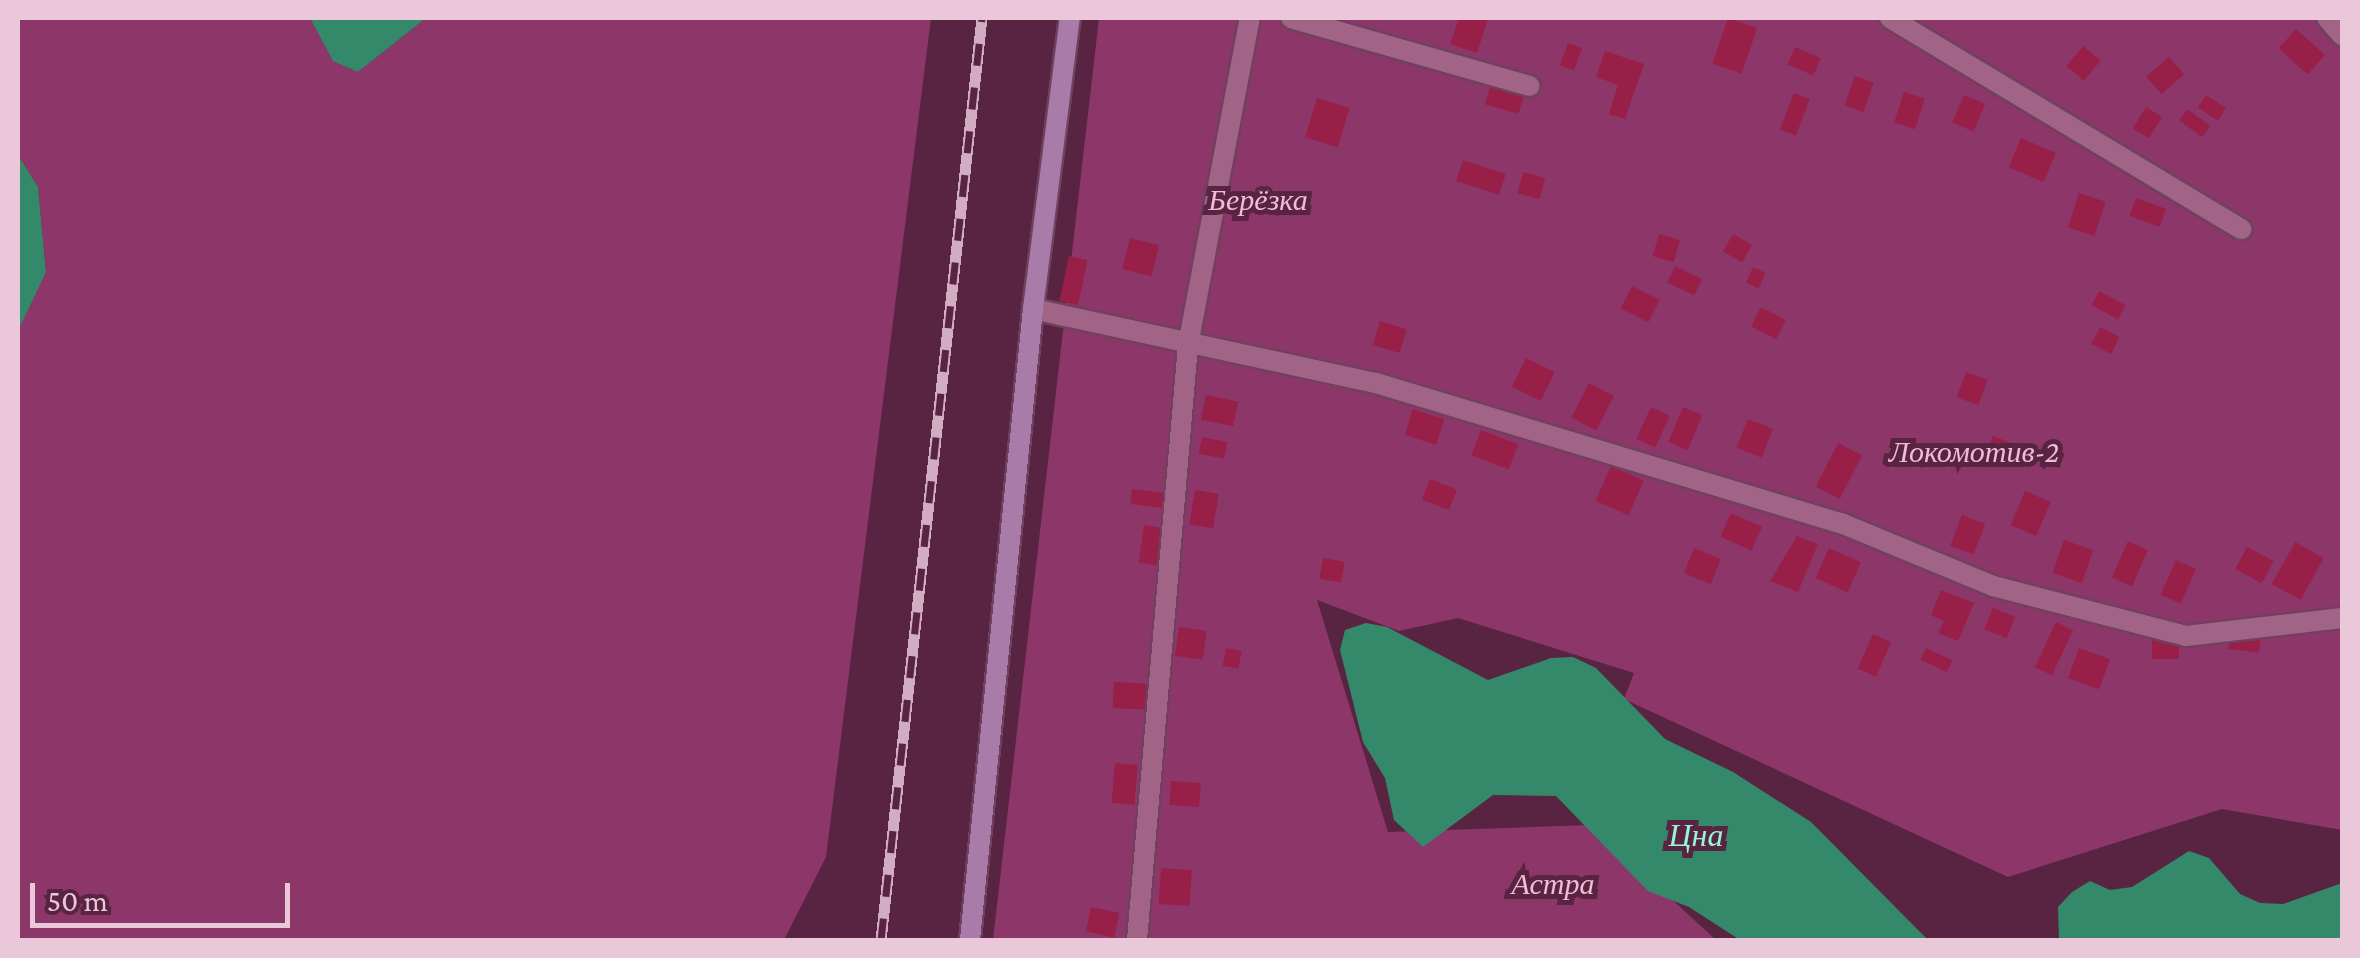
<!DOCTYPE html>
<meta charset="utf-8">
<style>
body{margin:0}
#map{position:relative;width:2360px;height:958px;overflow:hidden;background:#592342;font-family:"Crimson Pro",serif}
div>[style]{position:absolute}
.green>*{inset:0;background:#8d366a}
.water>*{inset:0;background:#35896b}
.building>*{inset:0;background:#982048;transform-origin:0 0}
.roads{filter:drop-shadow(2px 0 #70415e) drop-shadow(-2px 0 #70415e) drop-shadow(0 2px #70415e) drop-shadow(0 -2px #70415e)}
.lane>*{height:20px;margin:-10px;padding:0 10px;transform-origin:10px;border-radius:10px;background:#a26486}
.secondary>*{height:20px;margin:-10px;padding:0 10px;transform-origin:10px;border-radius:10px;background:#a87ba8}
.rail>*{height:11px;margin-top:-5.5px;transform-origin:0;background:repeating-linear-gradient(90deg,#592342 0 22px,#d2acc0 0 44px);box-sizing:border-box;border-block:2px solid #d2acc0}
span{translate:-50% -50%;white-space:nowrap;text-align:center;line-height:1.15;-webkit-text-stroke:10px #592342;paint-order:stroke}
.park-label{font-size:30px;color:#f3bbd8;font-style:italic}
.water-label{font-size:32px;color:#93f8d0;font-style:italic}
.frame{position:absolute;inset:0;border:20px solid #eac8d9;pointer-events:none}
.scale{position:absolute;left:30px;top:883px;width:260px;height:45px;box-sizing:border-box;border:5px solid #eac8d9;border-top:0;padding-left:12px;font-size:30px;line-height:35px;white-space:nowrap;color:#eac8d9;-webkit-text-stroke:8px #592342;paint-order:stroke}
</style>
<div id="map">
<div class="green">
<i style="clip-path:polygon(18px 18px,310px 18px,333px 60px,358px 72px,426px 18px,931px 18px,826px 857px,784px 940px,18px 940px,18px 331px,46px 271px,38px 187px,18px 155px)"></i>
<i style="clip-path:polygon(1099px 18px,2342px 18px,2342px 830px,2222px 809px,2008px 877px,1624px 699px,1634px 673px,1458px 618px,1399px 631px,1317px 600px,1388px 832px,1591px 825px,1716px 940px,993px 940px)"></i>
</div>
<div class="water">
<i style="clip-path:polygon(310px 18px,426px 18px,358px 72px,333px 61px)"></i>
<i style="clip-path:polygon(18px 155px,38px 187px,46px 272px,18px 331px)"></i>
<i style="clip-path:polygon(1366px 623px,1387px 627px,1488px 680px,1551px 658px,1573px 657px,1596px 668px,1665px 739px,1733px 772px,1811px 822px,1928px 940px,1740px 940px,1689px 907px,1648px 891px,1556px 796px,1493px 795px,1423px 847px,1394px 820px,1385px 778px,1363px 742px,1340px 650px,1345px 630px)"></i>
<i style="clip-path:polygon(2189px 851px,2209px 858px,2240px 894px,2260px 903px,2283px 904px,2342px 883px,2342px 940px,2059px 940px,2058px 907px,2072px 892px,2090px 881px,2110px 890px,2132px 887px)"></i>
</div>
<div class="building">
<i style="clip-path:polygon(1459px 18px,1488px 19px,1477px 53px,1450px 44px)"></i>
<i style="left:1728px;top:18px;width:31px;height:48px;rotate:19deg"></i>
<i style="left:2296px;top:29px;width:39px;height:26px;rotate:42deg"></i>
<i style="left:1568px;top:43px;width:15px;height:24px;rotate:20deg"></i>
<i style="left:2083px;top:46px;width:23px;height:26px;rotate:40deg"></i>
<i style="left:1795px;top:47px;width:28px;height:19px;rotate:23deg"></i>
<i style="clip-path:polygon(1605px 51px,1644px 64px,1625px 119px,1609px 114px,1618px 85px,1596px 77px)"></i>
<i style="left:2169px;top:57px;width:23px;height:30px;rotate:49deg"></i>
<i style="left:1855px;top:76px;width:20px;height:31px;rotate:20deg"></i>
<i style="left:1491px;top:83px;width:35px;height:22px;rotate:16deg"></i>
<i style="left:1904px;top:92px;width:22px;height:32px;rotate:18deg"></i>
<i style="left:1794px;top:93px;width:17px;height:39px;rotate:21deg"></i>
<i style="left:1964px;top:95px;width:23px;height:30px;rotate:23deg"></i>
<i style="left:2206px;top:95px;width:24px;height:15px;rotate:33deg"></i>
<i style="left:1317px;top:98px;width:34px;height:41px;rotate:17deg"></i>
<i style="left:2146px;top:107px;width:19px;height:25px;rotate:32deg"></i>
<i style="left:2187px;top:109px;width:29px;height:14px;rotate:36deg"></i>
<i style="left:2021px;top:138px;width:38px;height:32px;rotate:23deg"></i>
<i style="left:1463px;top:160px;width:45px;height:22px;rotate:18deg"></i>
<i style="left:1523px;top:172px;width:23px;height:22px;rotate:15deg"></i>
<i style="left:2079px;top:193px;width:28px;height:36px;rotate:18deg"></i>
<i style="left:2136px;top:198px;width:32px;height:19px;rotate:20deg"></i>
<i style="left:1659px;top:234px;width:22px;height:23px;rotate:16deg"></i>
<i style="left:1733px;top:234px;width:22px;height:20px;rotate:30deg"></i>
<i style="left:1130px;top:238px;width:30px;height:32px;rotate:14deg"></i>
<i style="left:1069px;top:256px;width:19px;height:46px;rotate:12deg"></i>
<i style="left:1675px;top:266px;width:30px;height:18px;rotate:26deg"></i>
<i style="left:1753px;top:267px;width:14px;height:17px;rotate:25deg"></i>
<i style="left:1632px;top:286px;width:31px;height:25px;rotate:27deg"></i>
<i style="left:2099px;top:291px;width:30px;height:16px;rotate:28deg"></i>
<i style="left:1761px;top:307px;width:28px;height:22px;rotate:27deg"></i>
<i style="left:1380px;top:321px;width:28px;height:25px;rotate:17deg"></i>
<i style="left:2100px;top:327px;width:22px;height:19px;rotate:27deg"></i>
<i style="left:1526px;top:358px;width:32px;height:32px;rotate:26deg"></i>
<i style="left:1966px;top:372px;width:23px;height:27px;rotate:20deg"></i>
<i style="left:1589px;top:383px;width:28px;height:39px;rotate:27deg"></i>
<i style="left:1206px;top:395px;width:33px;height:25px;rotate:12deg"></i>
<i style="left:1651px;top:407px;width:21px;height:35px;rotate:25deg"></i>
<i style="left:1683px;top:407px;width:21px;height:38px;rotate:23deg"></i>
<i style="left:1413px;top:409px;width:33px;height:27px;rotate:18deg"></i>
<i style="left:1748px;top:419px;width:27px;height:31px;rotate:22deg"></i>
<i style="left:1481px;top:430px;width:40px;height:27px;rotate:21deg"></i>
<i style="left:1993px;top:436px;width:26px;height:19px;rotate:21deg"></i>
<i style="left:1202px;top:437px;width:26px;height:17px;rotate:11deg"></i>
<i style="left:1838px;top:443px;width:27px;height:49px;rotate:27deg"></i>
<i style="left:1611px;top:466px;width:36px;height:38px;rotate:24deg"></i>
<i style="left:1430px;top:479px;width:29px;height:22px;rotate:22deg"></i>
<i style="left:1132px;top:489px;width:35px;height:15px;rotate:7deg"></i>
<i style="left:1195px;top:490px;width:24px;height:35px;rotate:9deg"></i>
<i style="left:2025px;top:491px;width:28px;height:37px;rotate:23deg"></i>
<i style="left:1731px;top:513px;width:34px;height:26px;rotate:24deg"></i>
<i style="left:1962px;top:515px;width:25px;height:33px;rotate:21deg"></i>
<i style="left:1144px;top:525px;width:21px;height:38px;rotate:8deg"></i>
<i style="clip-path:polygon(1797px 536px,1818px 544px,1798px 592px,1770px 581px)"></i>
<i style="left:2064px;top:540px;width:31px;height:35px;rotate:19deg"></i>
<i style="left:2128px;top:541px;width:22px;height:40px;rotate:24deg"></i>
<i style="left:2295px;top:542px;width:33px;height:48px;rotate:29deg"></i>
<i style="left:2247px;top:547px;width:30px;height:25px;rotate:28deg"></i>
<i style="left:1694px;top:548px;width:29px;height:27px;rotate:22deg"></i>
<i style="left:1829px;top:548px;width:35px;height:33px;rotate:24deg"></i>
<i style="left:1323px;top:558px;width:22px;height:21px;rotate:10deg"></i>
<i style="left:2176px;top:560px;width:22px;height:38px;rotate:24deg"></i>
<i style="clip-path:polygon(1941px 590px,1974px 603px,1958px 641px,1938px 633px,1944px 621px,1931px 615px)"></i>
<i style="left:1993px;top:608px;width:24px;height:23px;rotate:22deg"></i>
<i style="left:2056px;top:622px;width:19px;height:50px;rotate:25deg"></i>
<i style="left:2231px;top:626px;width:31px;height:23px;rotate:7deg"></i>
<i style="left:1179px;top:627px;width:28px;height:29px;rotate:8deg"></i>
<i style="left:1873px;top:634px;width:20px;height:38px;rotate:24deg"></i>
<i style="left:2152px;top:639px;width:27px;height:20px"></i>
<i style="left:1226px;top:648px;width:16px;height:18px;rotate:11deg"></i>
<i style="left:1926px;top:648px;width:29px;height:13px;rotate:25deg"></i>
<i style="left:2079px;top:648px;width:33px;height:32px;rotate:20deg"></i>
<i style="left:1114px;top:682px;width:34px;height:26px;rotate:3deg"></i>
<i style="left:1115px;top:763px;width:23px;height:40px;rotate:5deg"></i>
<i style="left:1171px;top:781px;width:30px;height:24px;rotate:4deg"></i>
<i style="left:1161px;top:868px;width:31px;height:36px;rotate:4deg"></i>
<i style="left:1091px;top:907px;width:29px;height:25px;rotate:12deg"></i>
</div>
<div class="roads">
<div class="lane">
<i style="left:1291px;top:18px;width:248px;rotate:15.9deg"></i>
<i style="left:1890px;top:18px;width:410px;rotate:31deg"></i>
<i style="left:2327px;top:18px;width:23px;rotate:49deg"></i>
<i style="left:1033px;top:309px;width:351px;rotate:12.2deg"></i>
<i style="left:1376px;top:383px;width:486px;rotate:16.8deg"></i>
<i style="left:1841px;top:523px;width:165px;rotate:22.5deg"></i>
<i style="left:1993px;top:586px;width:199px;rotate:14.5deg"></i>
<i style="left:2186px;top:636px;width:157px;rotate:-6.6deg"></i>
<i style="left:1137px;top:940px;width:597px;rotate:-85.1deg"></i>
<i style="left:1188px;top:345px;width:333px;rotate:-79.3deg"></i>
</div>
<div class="secondary">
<i style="left:970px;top:940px;width:634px;rotate:-84.3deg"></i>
<i style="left:1033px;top:309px;width:293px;rotate:-82.8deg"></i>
</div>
</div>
<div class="rail">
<i style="left:881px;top:940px;width:928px;rotate:-83.75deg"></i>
</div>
<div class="park-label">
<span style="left:1258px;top:200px">Берёзка</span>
<span style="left:1974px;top:452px">Локомотив-2</span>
<span style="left:1553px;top:884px">Астра</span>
</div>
<div class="water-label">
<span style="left:1696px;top:835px">Цна</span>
</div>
<div class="frame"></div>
<div class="scale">50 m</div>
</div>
